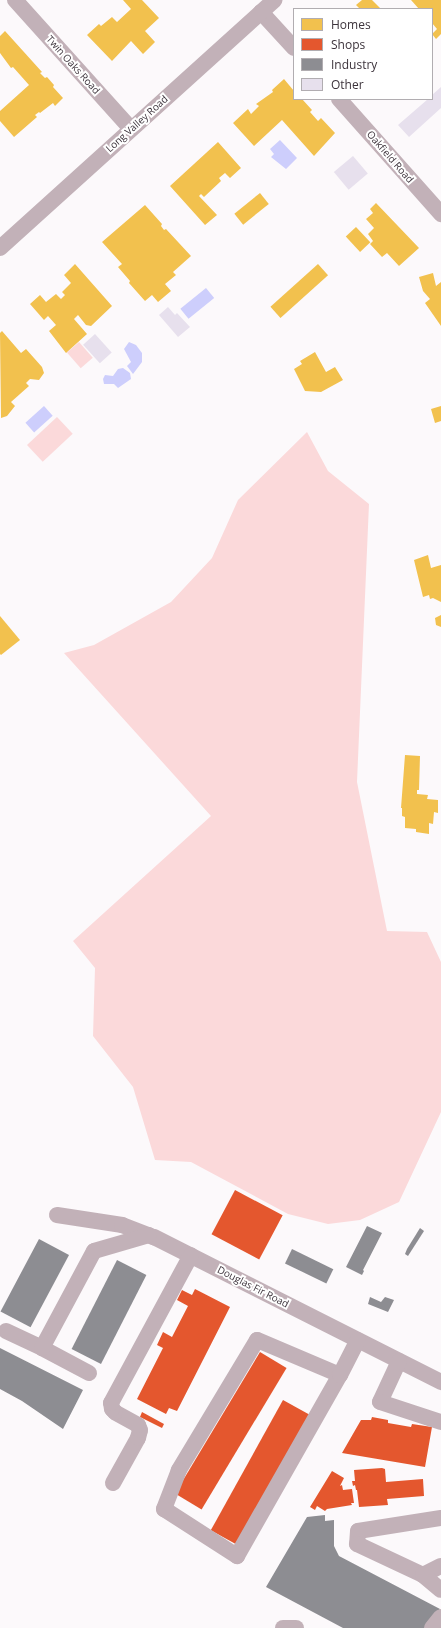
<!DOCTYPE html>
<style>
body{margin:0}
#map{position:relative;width:441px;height:1628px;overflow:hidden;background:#fcf9fb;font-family:"Open Sans",sans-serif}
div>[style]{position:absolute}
.green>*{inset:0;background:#fbd9da;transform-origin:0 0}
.water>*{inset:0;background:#cdcefc;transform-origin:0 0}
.homes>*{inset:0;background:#f2c14e;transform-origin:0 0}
.shops>*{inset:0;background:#e4572e;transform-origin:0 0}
.industry>*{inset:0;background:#8d8d92;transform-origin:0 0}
.building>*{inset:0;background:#e7e0ed;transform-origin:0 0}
.minor>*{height:16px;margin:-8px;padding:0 8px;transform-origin:8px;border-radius:8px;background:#c2b1b8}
span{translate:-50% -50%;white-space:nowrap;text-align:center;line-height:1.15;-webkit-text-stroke:4px #fff;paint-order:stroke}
.street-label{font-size:10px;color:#3c333b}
.legend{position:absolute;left:293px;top:8px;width:140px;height:92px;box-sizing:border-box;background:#fff;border:1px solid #b1adb1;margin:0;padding:5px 7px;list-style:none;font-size:12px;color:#3c333b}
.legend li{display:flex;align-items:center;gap:8px;height:20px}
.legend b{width:20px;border:1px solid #b1adb1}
</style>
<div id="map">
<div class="green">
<i style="left:79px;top:342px;width:21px;height:16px;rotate:49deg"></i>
<i style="left:57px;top:417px;width:23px;height:41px;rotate:47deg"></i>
<i style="clip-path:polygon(307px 432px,328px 471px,369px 504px,357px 782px,387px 931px,427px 932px,441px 962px,441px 1112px,399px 1202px,360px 1220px,328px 1224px,288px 1214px,191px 1162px,155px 1160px,133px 1087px,93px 1036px,95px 968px,73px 941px,211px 816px,64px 653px,94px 645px,171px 602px,212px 558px,238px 500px)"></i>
</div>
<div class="water">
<i style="clip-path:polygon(280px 140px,297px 158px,286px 169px,271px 157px,274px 154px,270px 149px)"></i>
<i style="left:206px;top:288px;width:13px;height:33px;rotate:51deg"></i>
<i style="clip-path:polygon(129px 342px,136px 345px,142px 353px,142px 362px,133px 374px,127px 366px,131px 362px,124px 349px)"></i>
<i style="clip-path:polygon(123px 368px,130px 373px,131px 379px,118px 388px,114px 384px,104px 384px,103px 379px,105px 375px,113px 376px,118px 369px)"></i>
<i style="left:44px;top:406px;width:13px;height:25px;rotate:48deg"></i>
</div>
<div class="homes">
<i style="clip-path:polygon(123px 0,142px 0,159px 18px,145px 31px,155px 42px,143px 54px,131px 41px,112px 61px,87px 35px,99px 24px,101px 26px,112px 17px,117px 22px,131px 9px)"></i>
<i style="clip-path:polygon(362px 0,372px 0,381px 9px,360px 9px,356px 5px)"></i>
<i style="clip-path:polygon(411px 0,441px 0,441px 34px,436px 39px,432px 34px,437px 29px,432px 23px,432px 9px,419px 9px)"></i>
<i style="clip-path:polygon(5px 31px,42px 72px,40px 73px,45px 78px,47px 77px,54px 85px,53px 87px,63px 98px,55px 106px,53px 103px,40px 113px,39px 112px,35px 115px,37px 117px,14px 137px,0 121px,0 111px,29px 85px,13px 67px,11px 68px,0 53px,0 36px)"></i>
<i style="clip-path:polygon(284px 79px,294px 91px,294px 99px,302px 99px,312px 110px,310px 112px,318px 121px,321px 118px,335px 133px,314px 156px,282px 120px,254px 146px,233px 123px,248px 109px,251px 114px,259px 106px,256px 104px,273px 92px,272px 90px)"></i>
<i style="clip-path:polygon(218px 142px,241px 168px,230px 178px,225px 173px,219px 178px,221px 181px,204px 197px,201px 194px,199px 196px,217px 215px,205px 225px,170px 186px)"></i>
<i style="left:260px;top:193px;width:14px;height:33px;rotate:51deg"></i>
<i style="clip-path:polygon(376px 203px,419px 248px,399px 266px,387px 253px,382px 257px,370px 244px,373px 241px,368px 234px,374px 228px,366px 219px,373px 213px,370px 209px)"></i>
<i style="clip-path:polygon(145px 205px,162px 224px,161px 226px,164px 230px,166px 229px,191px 256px,173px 272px,176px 275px,165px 284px,171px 291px,158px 302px,152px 295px,145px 301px,129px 283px,130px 281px,118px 267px,122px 264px,102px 242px)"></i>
<i style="left:356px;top:227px;width:21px;height:14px;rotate:47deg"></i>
<i style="clip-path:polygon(75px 264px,112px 306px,91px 326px,86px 325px,78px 315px,74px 319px,87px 334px,66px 353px,49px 331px,56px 325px,48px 316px,44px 320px,30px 304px,40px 295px,46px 302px,56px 294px,61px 299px,65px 295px,62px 292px,71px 283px,64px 275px)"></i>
<i style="left:318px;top:264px;width:15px;height:64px;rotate:48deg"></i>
<i style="clip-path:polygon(433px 273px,436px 286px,441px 282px,441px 326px,425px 303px,430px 299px,423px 291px,419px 277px)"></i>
<i style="clip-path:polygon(2px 331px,21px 353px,26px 349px,42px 367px,44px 373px,39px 380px,30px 379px,26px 383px,29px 386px,11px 402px,15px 406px,7px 416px,1px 418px,0 333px)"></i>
<i style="clip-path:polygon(315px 352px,326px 372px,335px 367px,343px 380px,321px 392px,305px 391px,294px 369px,302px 364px,300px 361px)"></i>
<i style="clip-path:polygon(441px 406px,441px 421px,435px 423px,431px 409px)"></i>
<i style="clip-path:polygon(428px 555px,431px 568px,441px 565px,441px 602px,433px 598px,430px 599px,429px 595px,423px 597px,414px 560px)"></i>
<i style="clip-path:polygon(441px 615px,441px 627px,436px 625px,435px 618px)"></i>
<i style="clip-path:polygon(0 616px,20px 640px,1px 655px,0 654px)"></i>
<i style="clip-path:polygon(405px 755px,420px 756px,419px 790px,417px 790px,417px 794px,428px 795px,427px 799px,438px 800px,438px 813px,434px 812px,433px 824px,429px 823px,429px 834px,416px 832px,416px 829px,405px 828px,405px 817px,402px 816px,402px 808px,401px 808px)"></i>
</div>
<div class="shops">
<i style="left:235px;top:1190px;width:54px;height:50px;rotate:28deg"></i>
<i style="clip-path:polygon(195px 1289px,230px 1307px,177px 1411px,169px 1408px,166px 1414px,137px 1399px,163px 1348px,157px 1345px,163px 1332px,172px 1337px,188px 1306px,177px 1300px,182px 1290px,192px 1295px)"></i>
<i style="left:260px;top:1352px;width:31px;height:165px;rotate:31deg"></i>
<i style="left:283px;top:1400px;width:31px;height:149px;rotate:29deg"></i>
<i style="clip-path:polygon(142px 1412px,164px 1424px,162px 1428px,140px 1417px)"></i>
<i style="clip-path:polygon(372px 1417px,388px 1420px,388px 1423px,411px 1427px,412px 1424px,432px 1427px,425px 1467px,342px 1453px,361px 1420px,371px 1420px)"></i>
<i style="clip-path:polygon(382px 1468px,385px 1469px,386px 1482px,423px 1479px,424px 1496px,387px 1499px,388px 1505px,359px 1507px,357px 1490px,356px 1490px,355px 1485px,353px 1486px,352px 1481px,355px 1481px,354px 1470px)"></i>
<i style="clip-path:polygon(332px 1471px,344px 1478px,340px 1486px,342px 1485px,343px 1490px,352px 1489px,354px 1503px,351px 1503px,352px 1505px,327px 1509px,325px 1511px,317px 1506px,315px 1510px,310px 1507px)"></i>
</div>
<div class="industry">
<i style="clip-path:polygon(367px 1226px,382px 1233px,363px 1270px,364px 1271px,362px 1275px,346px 1267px)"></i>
<i style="clip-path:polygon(420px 1228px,424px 1231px,408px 1256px,405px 1254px,407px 1249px)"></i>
<i style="left:39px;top:1239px;width:34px;height:82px;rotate:28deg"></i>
<i style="left:292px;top:1249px;width:46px;height:16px;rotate:26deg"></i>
<i style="left:117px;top:1260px;width:33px;height:100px;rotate:27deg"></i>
<i style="clip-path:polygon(370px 1297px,381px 1302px,385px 1297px,394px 1300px,388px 1312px,368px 1304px)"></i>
<i style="clip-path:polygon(0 1348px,83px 1390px,63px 1429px,22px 1401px,0 1389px)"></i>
<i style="clip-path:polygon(325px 1515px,325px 1521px,334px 1520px,334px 1546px,339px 1556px,440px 1609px,427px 1628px,343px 1628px,266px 1587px,307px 1517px)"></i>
</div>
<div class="building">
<i style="clip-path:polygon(441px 87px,441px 108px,409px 137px,398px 125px,428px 99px,432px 99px,432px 95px)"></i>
<i style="left:353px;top:156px;width:23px;height:25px;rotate:50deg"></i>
<i style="clip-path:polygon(168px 307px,175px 315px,177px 313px,190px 327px,178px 337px,159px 315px)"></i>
<i style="left:95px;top:334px;width:25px;height:16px;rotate:48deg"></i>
</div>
<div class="minor">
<i style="left:15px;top:0;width:173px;rotate:48deg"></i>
<i style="left:261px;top:12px;width:49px;rotate:47.5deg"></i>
<i style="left:339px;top:99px;width:154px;rotate:48.4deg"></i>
<i style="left:0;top:248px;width:370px;rotate:-42.1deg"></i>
<i style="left:57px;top:1215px;width:66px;rotate:8.7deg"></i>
<i style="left:122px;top:1225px;width:34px;rotate:21deg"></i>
<i style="left:154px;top:1237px;width:322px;rotate:26.8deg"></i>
<i style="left:6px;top:1331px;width:40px;rotate:25deg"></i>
<i style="left:399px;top:1361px;width:45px;rotate:114.9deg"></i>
<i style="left:380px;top:1402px;width:64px;rotate:18.2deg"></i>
<i style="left:89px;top:1373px;width:53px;rotate:-152deg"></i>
<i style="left:42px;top:1348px;width:110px;rotate:-61.8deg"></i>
<i style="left:94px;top:1251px;width:57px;rotate:-16.2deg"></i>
<i style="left:340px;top:1375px;width:90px;rotate:-157.1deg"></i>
<i style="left:257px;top:1340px;width:152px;rotate:121deg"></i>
<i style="left:179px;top:1470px;width:42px;rotate:111deg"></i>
<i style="left:164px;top:1509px;width:87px;rotate:32.8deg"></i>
<i style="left:237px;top:1556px;width:208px;rotate:-60.4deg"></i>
<i style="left:340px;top:1375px;width:39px;rotate:-63deg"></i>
<i style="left:113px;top:1483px;width:51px;rotate:-60.9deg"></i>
<i style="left:138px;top:1438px;width:8px;rotate:-76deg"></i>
<i style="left:140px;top:1430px;width:5px;rotate:-112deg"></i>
<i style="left:138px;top:1425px;width:26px;rotate:-151deg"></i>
<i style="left:115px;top:1412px;width:4px;rotate:-135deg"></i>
<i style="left:112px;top:1409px;width:6px;rotate:-99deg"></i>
<i style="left:111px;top:1403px;width:168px;rotate:-61.6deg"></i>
<i style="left:441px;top:1518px;width:84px;rotate:171.1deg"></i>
<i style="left:358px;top:1531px;width:13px;rotate:94deg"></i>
<i style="left:357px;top:1544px;width:73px;rotate:25.2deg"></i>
<i style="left:423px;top:1575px;width:20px;rotate:-27deg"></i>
<i style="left:423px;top:1575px;width:23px;rotate:40deg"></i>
<i style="left:283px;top:1628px;width:13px"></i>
<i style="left:432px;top:1628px;width:14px;rotate:-51deg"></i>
</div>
<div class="street-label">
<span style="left:73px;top:65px;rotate:48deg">Twin Oaks Road</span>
<span style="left:137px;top:124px;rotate:-42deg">Long Valley Road</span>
<span style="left:390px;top:157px;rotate:49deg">Oakfield Road</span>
<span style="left:253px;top:1287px;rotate:27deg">Douglas Fir Road</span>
</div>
<ul class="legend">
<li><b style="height:11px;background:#f2c14e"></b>Homes</li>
<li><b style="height:11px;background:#e4572e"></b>Shops</li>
<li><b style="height:11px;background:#8d8d92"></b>Industry</li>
<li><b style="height:11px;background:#e7e0ed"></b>Other</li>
</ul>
</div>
